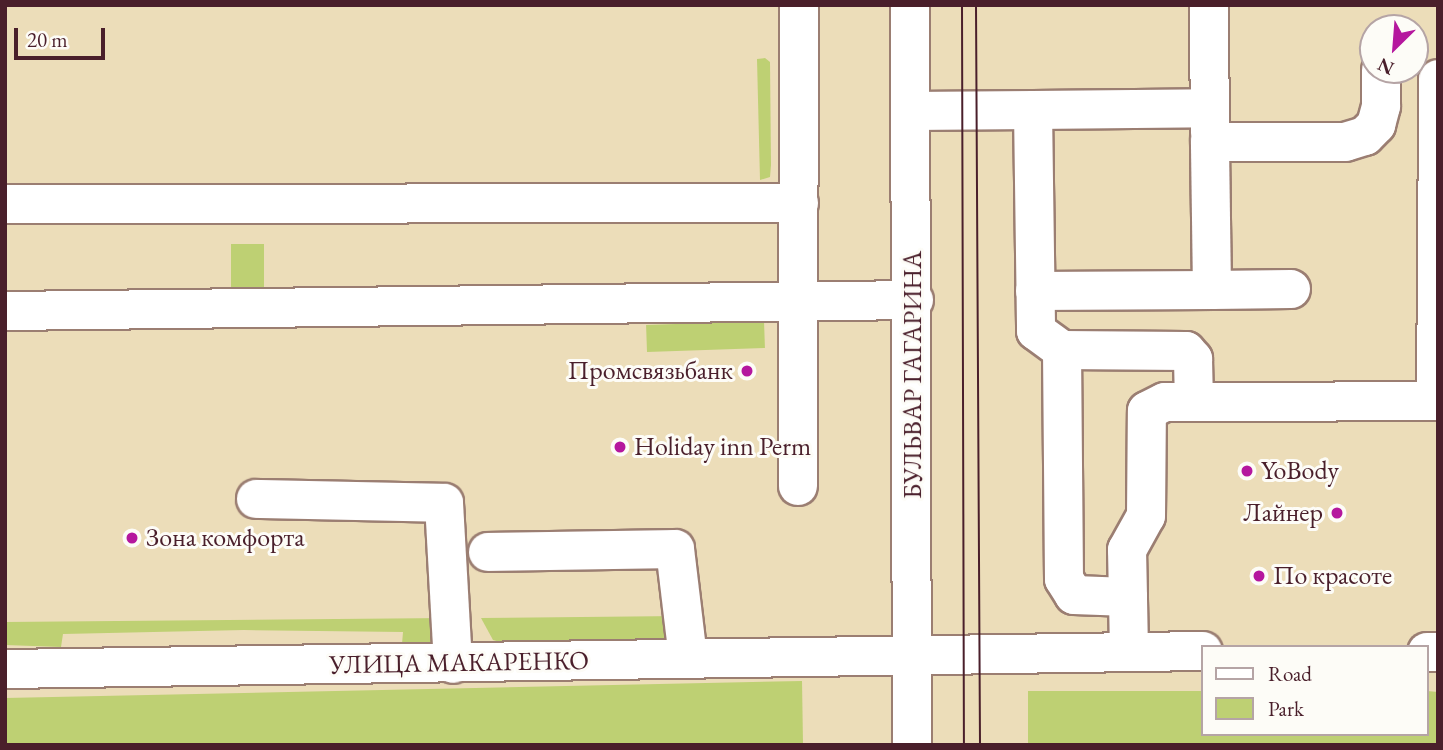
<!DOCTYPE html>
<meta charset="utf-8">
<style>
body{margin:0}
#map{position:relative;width:1443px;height:750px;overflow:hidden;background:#ecddb9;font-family:"EB Garamond",serif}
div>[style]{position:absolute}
.green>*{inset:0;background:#bed073;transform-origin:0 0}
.roads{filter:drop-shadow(2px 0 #9b7e72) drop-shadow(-2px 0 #9b7e72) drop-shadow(0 2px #9b7e72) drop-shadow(0 -2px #9b7e72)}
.minor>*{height:38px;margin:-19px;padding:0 19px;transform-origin:19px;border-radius:19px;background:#fff}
.major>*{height:38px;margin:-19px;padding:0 19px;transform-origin:19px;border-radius:19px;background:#fff}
.tram>*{height:2px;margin:-1px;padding:0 1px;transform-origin:1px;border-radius:1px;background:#4a1f2b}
.dots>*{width:19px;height:19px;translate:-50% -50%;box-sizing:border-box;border:4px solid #fdfcf7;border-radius:50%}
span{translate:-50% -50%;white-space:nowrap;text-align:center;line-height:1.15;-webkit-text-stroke:6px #fdfcf7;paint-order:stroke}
.poi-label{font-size:26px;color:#4a1f2b}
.right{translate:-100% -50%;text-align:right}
.left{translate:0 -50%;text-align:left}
.street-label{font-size:26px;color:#4a1f2b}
.frame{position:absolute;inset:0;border:7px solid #4a1f2b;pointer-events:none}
.legend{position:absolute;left:1201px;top:645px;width:228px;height:91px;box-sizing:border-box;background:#fdfcf7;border:2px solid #b5a4a5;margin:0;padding:9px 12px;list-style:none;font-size:21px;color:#4a1f2b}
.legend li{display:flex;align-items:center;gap:14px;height:35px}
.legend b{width:35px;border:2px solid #b5a4a5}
.north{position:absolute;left:1359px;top:14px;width:70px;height:70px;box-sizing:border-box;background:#fdfcf7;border:2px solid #b5a4a5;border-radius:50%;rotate:205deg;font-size:19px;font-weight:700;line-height:28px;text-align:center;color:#4a1f2b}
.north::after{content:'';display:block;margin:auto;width:24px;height:32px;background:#b5179e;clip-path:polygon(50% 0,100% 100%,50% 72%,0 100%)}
.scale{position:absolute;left:14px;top:28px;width:91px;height:32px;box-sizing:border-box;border:4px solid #4a1f2b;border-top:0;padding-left:9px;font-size:21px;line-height:24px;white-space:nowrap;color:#4a1f2b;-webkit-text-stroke:5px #fdfcf7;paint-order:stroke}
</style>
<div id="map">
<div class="green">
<i style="clip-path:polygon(765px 58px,770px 62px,771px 165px,770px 177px,760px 180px,757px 59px)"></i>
<i style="left:231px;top:244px;width:33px;height:44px"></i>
<i style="left:764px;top:321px;width:27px;height:118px;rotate:88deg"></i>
<i style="clip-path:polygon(680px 616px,670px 639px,657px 640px,500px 642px,493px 640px,481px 618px)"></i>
<i style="clip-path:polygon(446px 618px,440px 636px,429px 644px,402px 644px,403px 632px,244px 630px,63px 634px,61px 647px,5px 645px,5px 622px)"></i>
<i style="clip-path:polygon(802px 681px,803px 745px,5px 745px,5px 698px)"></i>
<i style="clip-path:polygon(1028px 691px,1203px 691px,1203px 734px,1427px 734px,1427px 691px,1438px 692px,1438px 745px,1028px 745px)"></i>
</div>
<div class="roads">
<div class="minor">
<i style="left:1209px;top:5px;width:128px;rotate:89.6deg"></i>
<i style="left:1033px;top:110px;width:177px;rotate:-0.6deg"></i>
<i style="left:911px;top:111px;width:122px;rotate:-0.5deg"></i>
<i style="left:1033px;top:110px;width:221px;rotate:89.2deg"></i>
<i style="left:1036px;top:331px;width:32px;rotate:36deg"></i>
<i style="left:5px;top:204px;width:794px;rotate:-0.07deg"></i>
<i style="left:1212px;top:290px;width:79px;rotate:-0.7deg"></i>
<i style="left:1035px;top:291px;width:177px;rotate:-0.3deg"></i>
<i style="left:1212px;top:290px;width:148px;rotate:-90.8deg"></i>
<i style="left:1210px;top:142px;width:135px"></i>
<i style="left:1345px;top:142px;width:21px;rotate:-17deg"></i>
<i style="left:1365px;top:136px;width:16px;rotate:-45deg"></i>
<i style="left:1376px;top:125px;width:20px;rotate:-75deg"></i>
<i style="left:1381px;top:106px;width:36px;rotate:-90deg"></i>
<i style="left:5px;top:311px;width:909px;rotate:-0.69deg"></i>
<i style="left:1436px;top:399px;width:320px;rotate:-89.6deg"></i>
<i style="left:798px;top:486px;width:481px;rotate:-89.9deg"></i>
<i style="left:256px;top:499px;width:188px;rotate:1.2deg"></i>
<i style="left:444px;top:503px;width:161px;rotate:86.8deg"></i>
<i style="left:488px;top:552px;width:187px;rotate:-0.9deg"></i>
<i style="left:675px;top:549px;width:110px;rotate:83.2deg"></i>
<i style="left:1128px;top:597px;width:47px;rotate:-91.2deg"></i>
<i style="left:1127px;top:550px;width:39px;rotate:-61deg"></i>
<i style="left:1146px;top:516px;width:105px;rotate:-89.5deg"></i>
<i style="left:1147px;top:411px;width:20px;rotate:-27deg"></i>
<i style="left:1165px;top:402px;width:29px"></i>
<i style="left:1129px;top:651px;width:54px;rotate:-91.1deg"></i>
<i style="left:1128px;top:597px;width:54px;rotate:-177.9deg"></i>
<i style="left:1074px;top:595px;width:19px;rotate:-122deg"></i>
<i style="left:1064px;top:579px;width:229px;rotate:-90.5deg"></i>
<i style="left:1062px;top:350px;width:124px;rotate:0.5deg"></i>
<i style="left:1186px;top:351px;width:11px;rotate:49deg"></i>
<i style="left:1193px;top:359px;width:43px;rotate:88.7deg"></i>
<i style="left:1194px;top:402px;width:244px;rotate:-0.2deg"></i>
</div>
<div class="major">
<i style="left:910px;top:5px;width:740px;rotate:89.85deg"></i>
<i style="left:1427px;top:652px;width:11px"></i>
<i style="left:5px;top:669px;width:1198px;rotate:-0.86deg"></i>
</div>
</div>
<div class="tram">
<i style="left:962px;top:5px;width:740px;rotate:89.85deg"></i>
<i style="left:976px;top:5px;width:740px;rotate:89.69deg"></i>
</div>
<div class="dots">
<i style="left:747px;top:371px;background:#b5179e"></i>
<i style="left:620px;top:447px;background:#b5179e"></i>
<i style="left:1247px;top:471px;background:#b5179e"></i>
<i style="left:1337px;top:513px;background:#b5179e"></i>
<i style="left:132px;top:538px;background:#b5179e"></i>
<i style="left:1259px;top:576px;background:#b5179e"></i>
</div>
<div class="poi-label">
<span class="right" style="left:733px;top:371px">Промсвязьбанк</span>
<span class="left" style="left:634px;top:447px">Holiday inn Perm</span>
<span class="left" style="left:1261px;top:471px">YoBody</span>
<span class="right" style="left:1323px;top:513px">Лайнер</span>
<span class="left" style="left:146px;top:538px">Зона комфорта</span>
<span class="left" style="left:1273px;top:576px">По красоте</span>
</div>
<div class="street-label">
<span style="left:913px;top:375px;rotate:-90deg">БУЛЬВАР ГАГАРИНА</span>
<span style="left:459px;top:663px;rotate:-1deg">УЛИЦА МАКАРЕНКО</span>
</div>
<div class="frame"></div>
<ul class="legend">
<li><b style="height:9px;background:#fff"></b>Road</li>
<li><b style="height:19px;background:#bed073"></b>Park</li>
</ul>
<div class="north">N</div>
<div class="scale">20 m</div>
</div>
